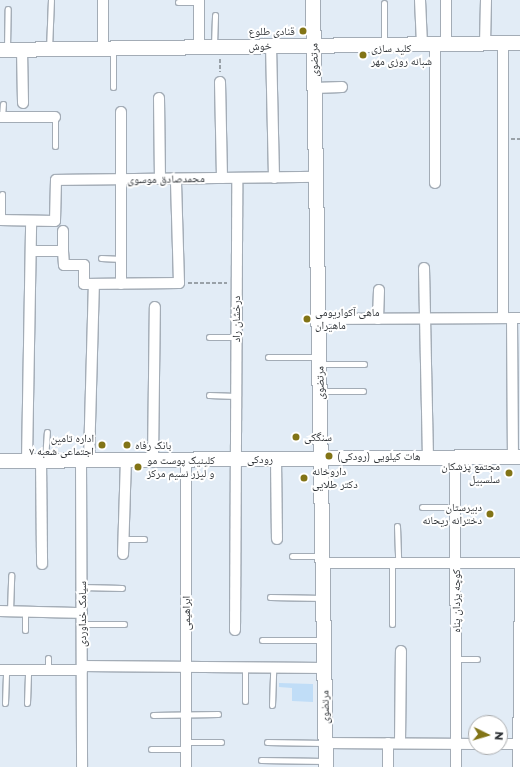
<!DOCTYPE html>
<meta charset="utf-8">
<style>
body{margin:0}
#map{position:relative;width:520px;height:767px;overflow:hidden;background:#e2ecf6;font-family:Montserrat,"Noto Naskh Arabic",sans-serif}
div>[style]{position:absolute}
.green>*{inset:0;background:#c0ddf7}
.path>*{height:2px;margin-top:-1px;transform-origin:0;background:repeating-linear-gradient(90deg,#99a1a8 0 4px,transparent 0 6px)}
.roads{filter:drop-shadow(1px 0 #a3acb6) drop-shadow(-1px 0 #a3acb6) drop-shadow(0 1px #a3acb6) drop-shadow(0 -1px #a3acb6)}
.lane>*{height:5px;margin:-2.5px;padding:0 2.5px;transform-origin:2.5px;border-radius:2.5px;background:#fff}
.street>*{height:10px;margin:-5px;padding:0 5px;transform-origin:5px;border-radius:5px;background:#fff}
.secondary>*{height:14px;margin:-7px;padding:0 7px;transform-origin:7px;border-radius:7px;background:#fff}
.dots>*{width:11px;height:11px;translate:-50% -50%;box-sizing:border-box;border:2px solid #fff;border-radius:50%}
span{translate:-50% -50%;white-space:nowrap;text-align:center;line-height:1.15;-webkit-text-stroke:4px #fff;paint-order:stroke}
.poi-label{font-size:11px;color:#2e3236}
.right{translate:-100% -50%;text-align:right}
.left{translate:0 -50%;text-align:left}
.street-label{font-size:11px;color:#2e3236}
.north{position:absolute;left:468px;top:715px;width:40px;height:40px;box-sizing:border-box;background:#fff;border:1px solid #abadaf;border-radius:50%;rotate:95deg;font-size:11px;font-weight:700;line-height:16px;text-align:center;color:#2e3236}
.north::after{content:'';display:block;margin:auto;width:14px;height:18px;background:#827416;clip-path:polygon(50% 0,100% 100%,50% 72%,0 100%)}
</style>
<div id="map">
<div class="green">
<i style="clip-path:polygon(279px 683px,313px 684px,313px 702px,292px 701px,292px 688px,279px 687px)"></i>
</div>
<div class="path">
<i style="left:220px;top:59px;width:13px;rotate:90deg"></i>
<i style="left:511px;top:139px;width:9px"></i>
<i style="left:188px;top:283px;width:39px"></i>
</div>
<div class="roads">
<div class="lane">
<i style="left:178px;top:2px;width:21px"></i>
<i style="left:384px;top:3px;width:41px;rotate:90deg"></i>
<i style="left:214px;top:45px;width:30px;rotate:-88deg"></i>
<i style="left:7px;top:48px;width:39px;rotate:-89deg"></i>
<i style="left:49px;top:49px;width:49px;rotate:-87.7deg"></i>
<i style="left:113px;top:50px;width:37px;rotate:90deg"></i>
<i style="left:2px;top:117px;width:13px;rotate:-86deg"></i>
<i style="left:55px;top:117px;width:29px;rotate:90deg"></i>
<i style="left:2px;top:220px;width:26px;rotate:-90deg"></i>
<i style="left:101px;top:258px;width:20px;rotate:3deg"></i>
<i style="left:209px;top:337px;width:27px"></i>
<i style="left:268px;top:357px;width:50px"></i>
<i style="left:321px;top:364px;width:43px"></i>
<i style="left:320px;top:391px;width:43px"></i>
<i style="left:209px;top:395px;width:27px;rotate:2deg"></i>
<i style="left:45px;top:459px;width:27px;rotate:-86deg"></i>
<i style="left:422px;top:507px;width:33px"></i>
<i style="left:397px;top:526px;width:37px;rotate:88deg"></i>
<i style="left:124px;top:539px;width:20px"></i>
<i style="left:292px;top:556px;width:30px"></i>
<i style="left:82px;top:587px;width:40px;rotate:1.4deg"></i>
<i style="left:270px;top:597px;width:53px;rotate:1.1deg"></i>
<i style="left:10px;top:611px;width:36px;rotate:-88deg"></i>
<i style="left:25px;top:611px;width:19px;rotate:90deg"></i>
<i style="left:82px;top:624px;width:42px"></i>
<i style="left:392px;top:624px;width:61px;rotate:-90deg"></i>
<i style="left:262px;top:640px;width:61px"></i>
<i style="left:456px;top:659px;width:21px"></i>
<i style="left:245px;top:667px;width:34px;rotate:90deg"></i>
<i style="left:48px;top:670px;width:12px;rotate:-90deg"></i>
<i style="left:5px;top:703px;width:33px;rotate:-88deg"></i>
<i style="left:27px;top:703px;width:33px;rotate:-88deg"></i>
<i style="left:272px;top:705px;width:38px;rotate:-88deg"></i>
<i style="left:153px;top:715px;width:65px;rotate:-0.9deg"></i>
<i style="left:186px;top:742px;width:35px"></i>
<i style="left:267px;top:742px;width:57px;rotate:1deg"></i>
<i style="left:151px;top:749px;width:35px"></i>
<i style="left:261px;top:760px;width:63px;rotate:0.9deg"></i>
</div>
<div class="street">
<i style="left:199px;top:0;width:47px;rotate:90deg"></i>
<i style="left:420px;top:0;width:44px;rotate:87.4deg"></i>
<i style="left:435px;top:44px;width:139px;rotate:90deg"></i>
<i style="left:446px;top:44px;width:44px;rotate:-90deg"></i>
<i style="left:485px;top:44px;width:44px;rotate:-88.7deg"></i>
<i style="left:271px;top:45px;width:133px;rotate:88.7deg"></i>
<i style="left:103px;top:48px;width:48px;rotate:-90deg"></i>
<i style="left:22px;top:50px;width:53px;rotate:88.9deg"></i>
<i style="left:220px;top:82px;width:96px;rotate:88.8deg"></i>
<i style="left:314px;top:88px;width:28px;rotate:-2deg"></i>
<i style="left:159px;top:98px;width:81px;rotate:89.3deg"></i>
<i style="left:121px;top:112px;width:172px;rotate:90deg"></i>
<i style="left:0;top:117px;width:55px"></i>
<i style="left:0;top:220px;width:55px;rotate:1deg"></i>
<i style="left:55px;top:221px;width:41px;rotate:-88.6deg"></i>
<i style="left:56px;top:180px;width:260px;rotate:-0.7deg"></i>
<i style="left:31px;top:251px;width:32px"></i>
<i style="left:63px;top:251px;width:20px;rotate:-90deg"></i>
<i style="left:63px;top:251px;width:14px;rotate:86deg"></i>
<i style="left:64px;top:265px;width:20px"></i>
<i style="left:84px;top:265px;width:19px;rotate:90deg"></i>
<i style="left:84px;top:284px;width:95px;rotate:-0.6deg"></i>
<i style="left:179px;top:283px;width:104px;rotate:-91.7deg"></i>
<i style="left:424px;top:268px;width:190px;rotate:88.8deg"></i>
<i style="left:503px;top:318px;width:275px;rotate:-90deg"></i>
<i style="left:512px;top:318px;width:139px;rotate:89.6deg"></i>
<i style="left:318px;top:319px;width:202px;rotate:-0.3deg"></i>
<i style="left:378px;top:319px;width:29px;rotate:-88deg"></i>
<i style="left:455px;top:457px;width:310px;rotate:89.8deg"></i>
<i style="left:186px;top:459px;width:308px;rotate:90deg"></i>
<i style="left:276px;top:459px;width:80px;rotate:89.3deg"></i>
<i style="left:27px;top:460px;width:239px;rotate:-89deg"></i>
<i style="left:41px;top:460px;width:104px;rotate:89.4deg"></i>
<i style="left:81px;top:460px;width:307px;rotate:89.8deg"></i>
<i style="left:89px;top:460px;width:176px;rotate:-88.4deg"></i>
<i style="left:153px;top:460px;width:153px;rotate:-89.3deg"></i>
<i style="left:123px;top:554px;width:94px;rotate:-88.2deg"></i>
<i style="left:323px;top:563px;width:197px"></i>
<i style="left:0;top:611px;width:82px;rotate:1.4deg"></i>
<i style="left:235px;top:630px;width:452px;rotate:-89.7deg"></i>
<i style="left:82px;top:666px;width:243px;rotate:0.5deg"></i>
<i style="left:0;top:670px;width:82px"></i>
<i style="left:326px;top:743px;width:150px;rotate:0.4deg"></i>
<i style="left:400px;top:743px;width:92px;rotate:-89.4deg"></i>
<i style="left:500px;top:744px;width:20px"></i>
<i style="left:388px;top:767px;width:24px;rotate:-90deg"></i>
<i style="left:518px;top:767px;width:204px;rotate:-89.4deg"></i>
</div>
<div class="secondary">
<i style="left:313px;top:0;width:767px;rotate:89.03deg"></i>
<i style="left:0;top:50px;width:520px;rotate:-0.77deg"></i>
<i style="left:0;top:461px;width:520px;rotate:-0.44deg"></i>
</div>
</div>
<div class="dots">
<i style="left:303px;top:31px;background:#827416"></i>
<i style="left:363px;top:55px;background:#827416"></i>
<i style="left:307px;top:319px;background:#827416"></i>
<i style="left:296px;top:437px;background:#827416"></i>
<i style="left:102px;top:445px;background:#827416"></i>
<i style="left:127px;top:445px;background:#827416"></i>
<i style="left:329px;top:456px;background:#827416"></i>
<i style="left:138px;top:467px;background:#827416"></i>
<i style="left:509px;top:473px;background:#827416"></i>
<i style="left:304px;top:478px;background:#827416"></i>
<i style="left:490px;top:514px;background:#827416"></i>
</div>
<div class="poi-label">
<span class="right" style="left:295px;top:31px">قنادی طلوع</span>
<span class="left" style="left:371px;top:55px">کلید سازی<br>شبانه روزی مهر</span>
<span class="left" style="left:315px;top:319px">ماهی آکواریومی<br>ماهیران</span>
<span class="left" style="left:304px;top:437px">سنگکی</span>
<span class="right" style="left:94px;top:445px">اداره تامین<br>اجتماعی شعبه ۷</span>
<span class="left" style="left:135px;top:445px">بانک رفاه</span>
<span class="left" style="left:337px;top:456px">هات کیلویی (رودکی)</span>
<span class="left" style="left:147px;top:467px">کلینیک پوست مو<br>و لیزر نسیم مرکز</span>
<span class="right" style="left:500px;top:473px">مجتمع پزشکان<br>سلسبیل</span>
<span class="left" style="left:312px;top:478px">داروخانه<br>دکتر طلایی</span>
<span class="right" style="left:482px;top:514px">دبیرستان<br>دخترانه ریحانه</span>
</div>
<div class="street-label">
<span style="left:260px;top:46px;rotate:-1deg">خوش</span>
<span style="left:314px;top:60px;rotate:-91deg">مرتضوی</span>
<span style="left:166px;top:179px;rotate:-1deg">محمدصادق موسوی</span>
<span style="left:236px;top:319px;rotate:-90deg">درخشان راد</span>
<span style="left:320px;top:383px;rotate:-91deg">مرتضوی</span>
<span style="left:260px;top:459px">رودکی</span>
<span style="left:456px;top:601px;rotate:-90deg">کوچه یزدان پناه</span>
<span style="left:186px;top:613px;rotate:-90deg">ابراهیمی</span>
<span style="left:82px;top:614px;rotate:-90deg">سیامک خداوردی</span>
<span style="left:325px;top:707px;rotate:-91deg">مرتضوی</span>
</div>
<div class="north">N</div>
</div>
